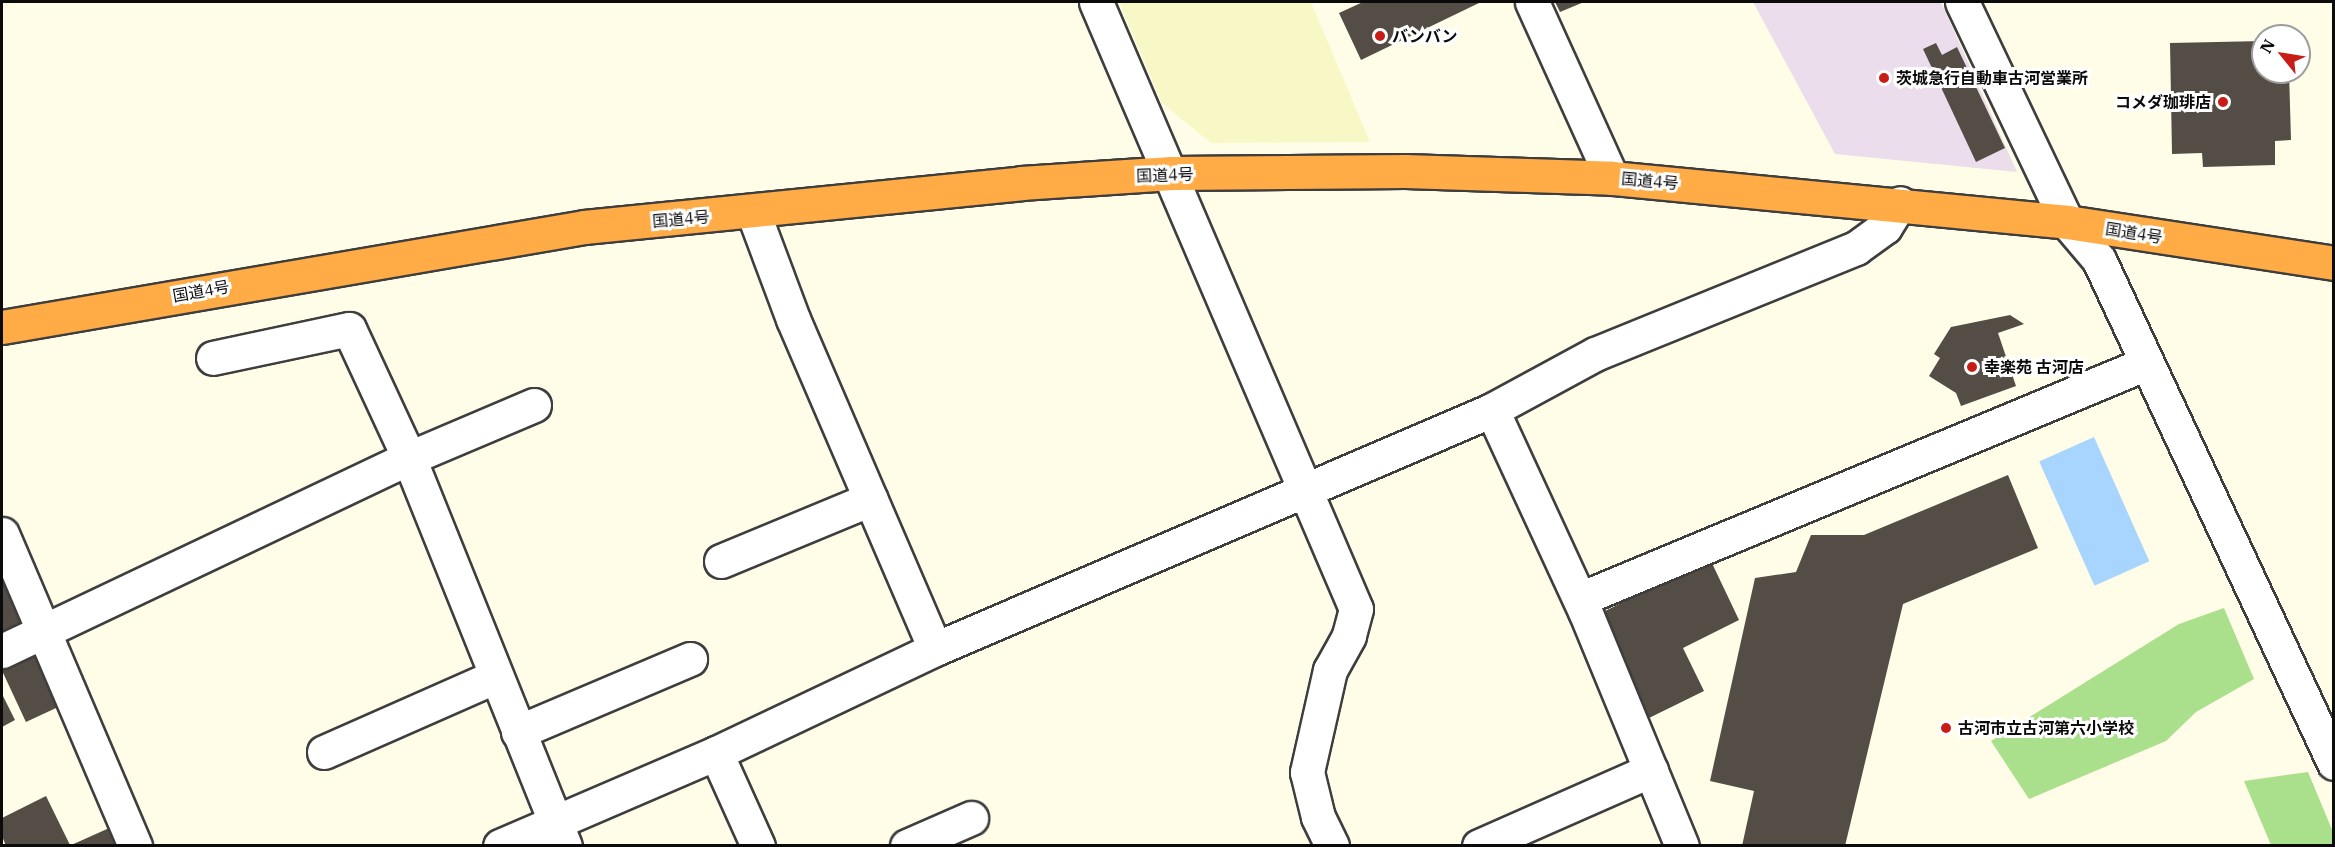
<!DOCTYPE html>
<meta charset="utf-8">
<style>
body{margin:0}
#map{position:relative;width:2335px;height:847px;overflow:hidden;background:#fffde8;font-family:"IBM Plex Serif","Noto Sans JP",serif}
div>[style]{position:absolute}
.industrial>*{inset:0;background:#ebddeb}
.farmland>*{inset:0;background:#f8f8c6}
.forest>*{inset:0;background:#aadf8c}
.water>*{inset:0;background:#a7d5fd;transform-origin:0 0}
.building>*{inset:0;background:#544d46;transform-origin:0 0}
.roads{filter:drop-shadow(2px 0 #3e3e3e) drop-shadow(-2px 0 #3e3e3e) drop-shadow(0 2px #3e3e3e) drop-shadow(0 -2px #3e3e3e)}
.minor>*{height:33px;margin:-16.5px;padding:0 16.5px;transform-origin:16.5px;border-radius:16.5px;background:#fff}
.highway>*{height:33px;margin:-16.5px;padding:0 16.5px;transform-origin:16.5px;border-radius:16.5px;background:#ffab46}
.dots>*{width:16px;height:16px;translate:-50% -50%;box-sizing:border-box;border:3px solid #fff;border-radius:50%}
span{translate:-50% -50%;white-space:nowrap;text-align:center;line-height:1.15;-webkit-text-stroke:6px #fff;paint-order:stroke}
.poi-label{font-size:16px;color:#0b0b0b;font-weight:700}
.left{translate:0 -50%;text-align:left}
.right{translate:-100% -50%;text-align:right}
.street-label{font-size:16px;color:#0b0b0b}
.frame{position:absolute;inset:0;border:3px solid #0b0b0b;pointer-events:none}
.north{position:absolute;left:2251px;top:24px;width:60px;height:60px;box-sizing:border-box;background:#fff;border:2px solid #9d9d9d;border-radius:50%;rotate:300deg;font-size:16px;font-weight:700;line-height:24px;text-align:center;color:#0b0b0b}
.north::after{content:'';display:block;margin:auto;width:21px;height:27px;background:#c81d16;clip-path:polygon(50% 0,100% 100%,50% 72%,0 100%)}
</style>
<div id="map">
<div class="industrial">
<i style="clip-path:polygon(1753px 2px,1941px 2px,2017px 172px,1835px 154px)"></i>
</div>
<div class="farmland">
<i style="clip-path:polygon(1119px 2px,1311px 2px,1370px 142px,1211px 143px,1162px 103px)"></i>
</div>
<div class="forest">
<i style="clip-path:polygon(2224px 608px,2254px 679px,2196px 712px,2166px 741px,2029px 799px,1991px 741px,2179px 624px)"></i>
<i style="clip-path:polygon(2308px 772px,2333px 832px,2333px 845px,2271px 845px,2244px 781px)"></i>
</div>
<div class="water">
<i style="left:2094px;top:437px;width:136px;height:60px;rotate:66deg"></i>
</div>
<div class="building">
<i style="clip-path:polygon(1363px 2px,1478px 2px,1479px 3px,1361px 60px,1339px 13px)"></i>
<i style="clip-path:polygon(1555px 2px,1584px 2px,1560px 12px)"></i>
<i style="clip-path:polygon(2263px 41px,2263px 72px,2289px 72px,2291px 140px,2275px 141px,2275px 165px,2203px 167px,2202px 153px,2172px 154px,2170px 43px)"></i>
<i style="clip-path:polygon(1936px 43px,1942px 55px,1957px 47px,2005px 148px,1976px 162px,1923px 49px)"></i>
<i style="clip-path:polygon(2010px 315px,2024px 324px,1998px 333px,2016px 386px,1961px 406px,1956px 393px,1929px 376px,1940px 358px,1934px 354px,1951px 327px)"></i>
<i style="clip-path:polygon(2008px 475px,2038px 548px,1903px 604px,1845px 846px,1742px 846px,1754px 791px,1710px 781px,1755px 578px,1796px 572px,1811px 535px,1864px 535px)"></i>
<i style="clip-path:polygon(1710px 559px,1739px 620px,1683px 648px,1704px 691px,1649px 718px,1599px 614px)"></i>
<i style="clip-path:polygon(2px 573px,33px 621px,2px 633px)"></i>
<i style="left:39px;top:653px;width:57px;height:41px;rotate:65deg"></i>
<i style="clip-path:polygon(2px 694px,15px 720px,2px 727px)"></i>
<i style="clip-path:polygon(46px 796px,70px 845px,6px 846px,2px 836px,2px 818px)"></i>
<i style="clip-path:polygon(116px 825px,125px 846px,69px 846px)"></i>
</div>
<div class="roads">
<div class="minor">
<i style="left:1096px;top:2px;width:660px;rotate:66.81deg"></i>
<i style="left:1356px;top:609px;width:28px;rotate:105deg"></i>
<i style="left:1349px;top:636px;width:39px;rotate:119deg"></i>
<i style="left:1330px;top:670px;width:105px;rotate:102.7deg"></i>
<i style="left:1307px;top:772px;width:46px;rotate:76.3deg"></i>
<i style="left:1318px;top:817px;width:32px;rotate:64deg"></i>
<i style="left:1532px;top:2px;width:193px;rotate:65.6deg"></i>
<i style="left:1962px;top:2px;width:244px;rotate:64.5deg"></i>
<i style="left:2067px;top:222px;width:50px;rotate:49.9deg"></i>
<i style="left:2099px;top:260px;width:555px;rotate:64.96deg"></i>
<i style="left:753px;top:212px;width:114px;rotate:69.5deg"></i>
<i style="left:793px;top:319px;width:359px;rotate:66.7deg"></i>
<i style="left:534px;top:405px;width:136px;rotate:157deg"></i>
<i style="left:409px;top:458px;width:418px;rotate:68.1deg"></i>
<i style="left:1492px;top:410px;width:221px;rotate:65.2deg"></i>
<i style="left:1585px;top:611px;width:254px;rotate:67.6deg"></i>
<i style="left:2px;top:534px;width:339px;rotate:66.9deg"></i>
<i style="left:721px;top:561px;width:162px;rotate:-22.5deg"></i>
<i style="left:1580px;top:599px;width:614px;rotate:-22.6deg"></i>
<i style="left:2px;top:651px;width:450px;rotate:-25.4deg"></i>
<i style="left:409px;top:458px;width:142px;rotate:-114.9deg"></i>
<i style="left:349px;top:329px;width:139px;rotate:168deg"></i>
<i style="left:518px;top:732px;width:187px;rotate:-23deg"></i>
<i style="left:324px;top:752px;width:188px;rotate:-23.8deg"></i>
<i style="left:716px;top:753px;width:102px;rotate:65.7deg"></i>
<i style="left:500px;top:846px;width:235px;rotate:-23.3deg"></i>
<i style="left:716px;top:753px;width:242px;rotate:-25.4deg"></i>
<i style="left:935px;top:649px;width:606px;rotate:-23.22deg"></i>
<i style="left:1492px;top:410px;width:117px;rotate:-28.5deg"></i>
<i style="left:1595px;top:354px;width:282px;rotate:-22.1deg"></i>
<i style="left:1856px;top:248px;width:36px;rotate:-36deg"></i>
<i style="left:1885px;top:227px;width:28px;rotate:-58deg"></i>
<i style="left:907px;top:846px;width:70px;rotate:-23.6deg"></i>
<i style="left:1479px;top:846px;width:188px;rotate:-23.8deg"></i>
</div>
<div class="highway">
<i style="left:2px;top:327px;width:591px;rotate:-9.75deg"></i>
<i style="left:584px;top:227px;width:439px;rotate:-5.7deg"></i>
<i style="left:1021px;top:183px;width:151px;rotate:-3.8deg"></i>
<i style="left:1172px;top:173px;width:233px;rotate:-0.5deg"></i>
<i style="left:1405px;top:171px;width:207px;rotate:1.9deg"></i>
<i style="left:1612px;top:178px;width:457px;rotate:5.5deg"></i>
<i style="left:2067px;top:222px;width:270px;rotate:8.7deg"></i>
</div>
</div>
<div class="dots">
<i style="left:1380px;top:36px;background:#c81d16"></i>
<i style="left:1884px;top:78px;background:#c81d16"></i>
<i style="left:2223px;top:102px;background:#c81d16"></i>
<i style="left:1972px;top:367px;background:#c81d16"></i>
<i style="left:1946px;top:728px;background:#c81d16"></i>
</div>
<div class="poi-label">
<span class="left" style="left:1392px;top:36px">バンバン</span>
<span class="left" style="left:1896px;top:78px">茨城急行自動車古河営業所</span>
<span class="right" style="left:2211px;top:102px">コメダ珈琲店</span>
<span class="left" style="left:1984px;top:367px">幸楽苑 古河店</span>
<span class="left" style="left:1958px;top:728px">古河市立古河第六小学校</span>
</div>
<div class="street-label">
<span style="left:1165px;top:175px;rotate:-2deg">国道4号</span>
<span style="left:1650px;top:181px;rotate:5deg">国道4号</span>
<span style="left:681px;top:219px;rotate:-5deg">国道4号</span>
<span style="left:2134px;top:233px;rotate:9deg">国道4号</span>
<span style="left:201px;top:291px;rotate:-10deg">国道4号</span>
</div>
<div class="frame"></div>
<div class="north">N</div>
</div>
